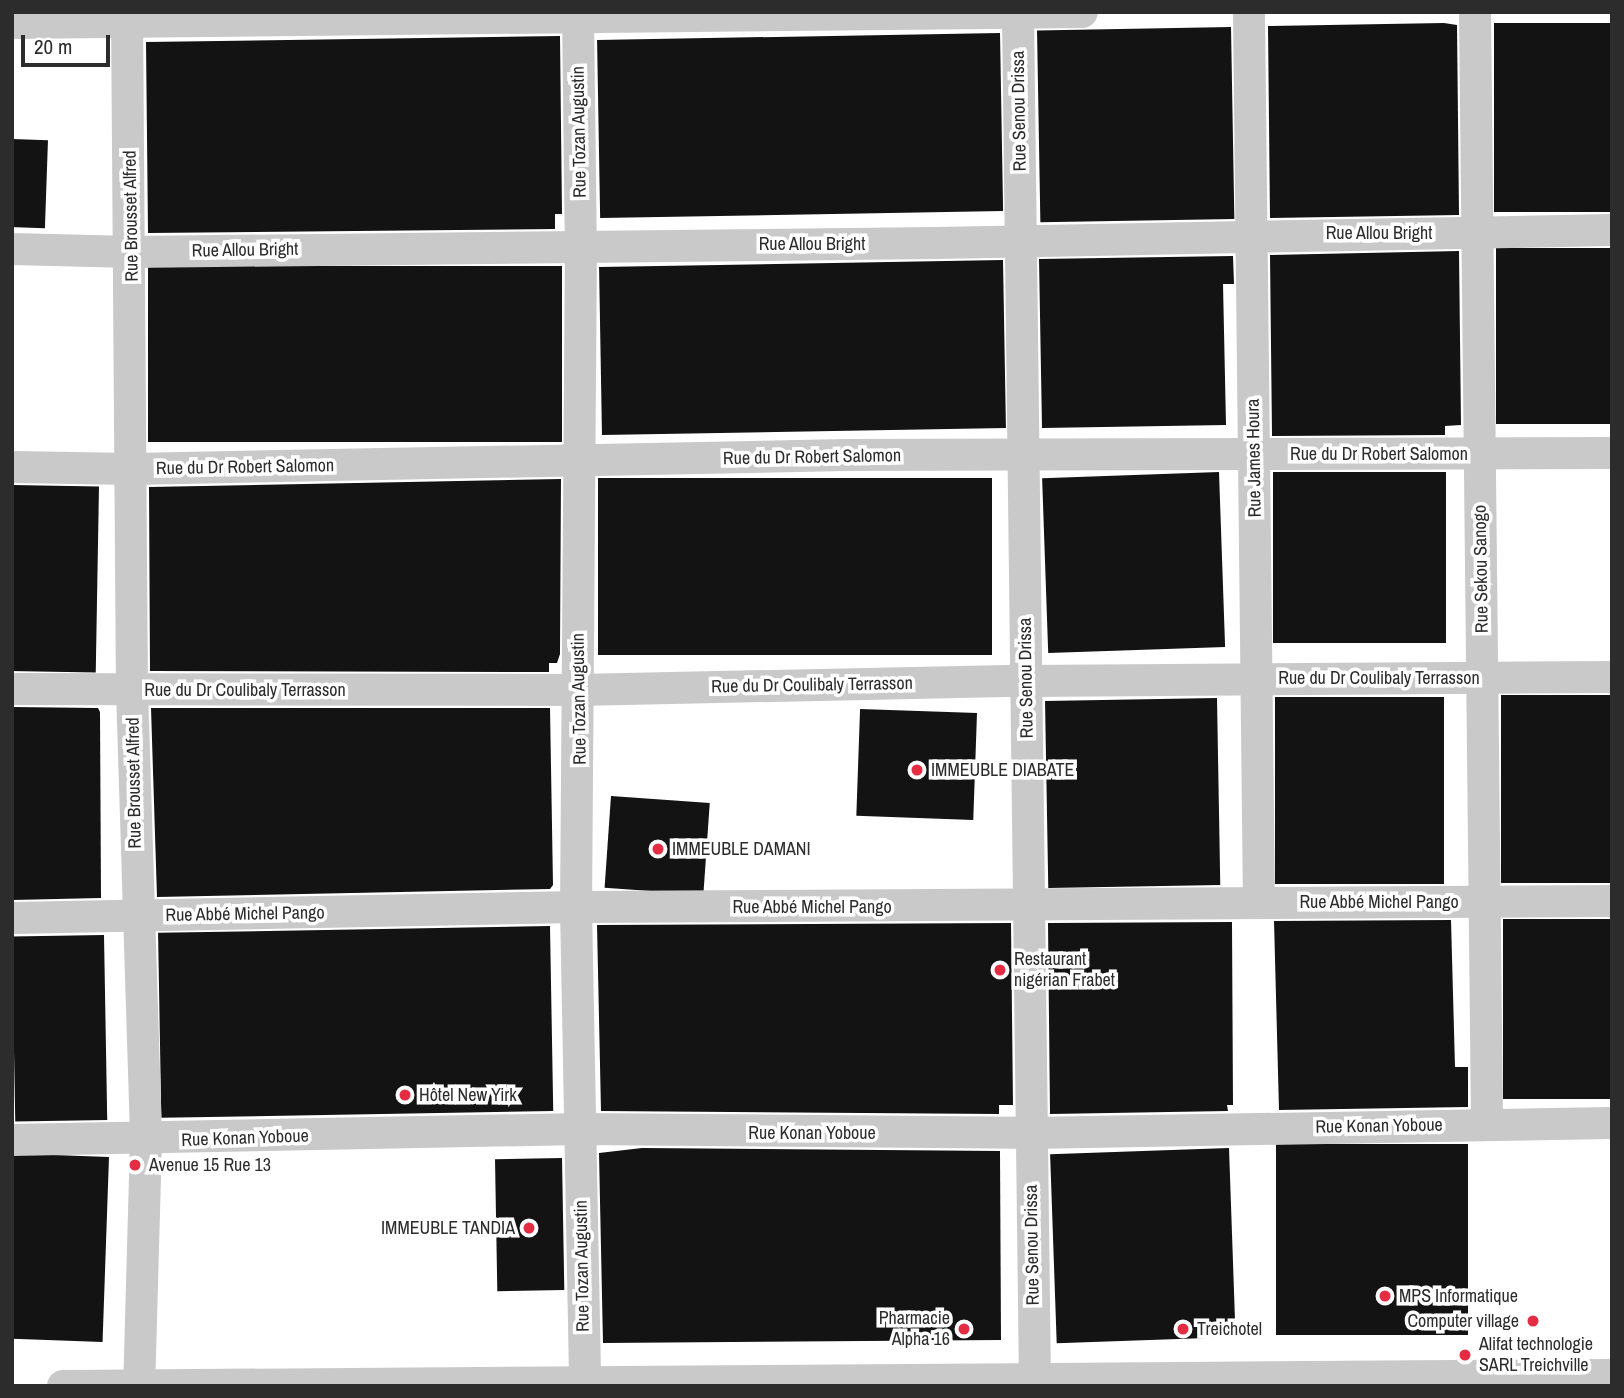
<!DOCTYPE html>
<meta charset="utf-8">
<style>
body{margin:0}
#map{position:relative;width:1624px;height:1398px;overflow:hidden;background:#fff;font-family:"Archivo Narrow",sans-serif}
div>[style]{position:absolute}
.building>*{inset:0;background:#131313;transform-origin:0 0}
.street>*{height:32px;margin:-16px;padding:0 16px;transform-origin:16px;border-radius:16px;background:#c9c9c9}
.dots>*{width:19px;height:19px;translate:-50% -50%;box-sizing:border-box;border:4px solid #fff;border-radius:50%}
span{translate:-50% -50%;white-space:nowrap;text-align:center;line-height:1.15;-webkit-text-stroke:7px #fff;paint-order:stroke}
.street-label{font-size:18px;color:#2c2c2c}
.poi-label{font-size:18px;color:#2c2c2c}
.left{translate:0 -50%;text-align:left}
.right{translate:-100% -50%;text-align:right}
.frame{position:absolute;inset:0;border:14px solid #2c2c2c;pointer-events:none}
.scale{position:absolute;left:21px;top:35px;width:89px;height:32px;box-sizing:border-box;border:4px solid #2c2c2c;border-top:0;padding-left:9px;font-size:21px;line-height:24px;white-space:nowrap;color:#2c2c2c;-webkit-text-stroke:5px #fff;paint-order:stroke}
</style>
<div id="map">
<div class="building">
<i style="clip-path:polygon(1444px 23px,1457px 25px,1459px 215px,1270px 218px,1268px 26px)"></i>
<i style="left:1612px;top:23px;width:189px;height:118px;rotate:90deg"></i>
<i style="left:1231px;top:27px;width:192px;height:194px;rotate:89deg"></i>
<i style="left:1000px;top:33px;width:178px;height:403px;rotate:89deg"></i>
<i style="clip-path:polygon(560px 36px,562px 214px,555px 214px,555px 229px,148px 233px,146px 42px)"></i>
<i style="left:12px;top:139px;width:36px;height:88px;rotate:2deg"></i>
<i style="left:1612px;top:248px;width:176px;height:116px;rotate:90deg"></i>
<i style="clip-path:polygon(1459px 251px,1461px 425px,1445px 426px,1445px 435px,1272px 436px,1270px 255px)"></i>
<i style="clip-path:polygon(1233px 256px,1234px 284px,1223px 284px,1226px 425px,1042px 428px,1039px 259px)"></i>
<i style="left:1003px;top:260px;width:168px;height:404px;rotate:89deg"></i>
<i style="left:562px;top:266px;width:176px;height:414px;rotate:90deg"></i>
<i style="left:1219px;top:472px;width:175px;height:177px;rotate:88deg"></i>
<i style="left:1273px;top:472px;width:173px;height:171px"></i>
<i style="left:598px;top:478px;width:394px;height:177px"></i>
<i style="clip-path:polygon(561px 479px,560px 654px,557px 663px,549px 663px,549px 672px,150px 671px,149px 487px)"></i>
<i style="left:12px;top:485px;width:87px;height:186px;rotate:1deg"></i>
<i style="left:1612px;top:695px;width:188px;height:111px;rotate:90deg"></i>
<i style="left:1444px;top:697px;width:187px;height:169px;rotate:90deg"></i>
<i style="left:1217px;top:698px;width:187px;height:172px;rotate:89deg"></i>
<i style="clip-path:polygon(12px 707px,98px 708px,100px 712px,101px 898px,12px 900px)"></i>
<i style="clip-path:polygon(151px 708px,550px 708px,553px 885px,550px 889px,157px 897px)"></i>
<i style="left:977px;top:713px;width:107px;height:117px;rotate:92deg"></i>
<i style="left:611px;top:796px;width:99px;height:92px;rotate:4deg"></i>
<i style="left:1612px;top:919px;width:180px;height:109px;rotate:90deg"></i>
<i style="clip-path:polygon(1451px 920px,1455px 1067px,1468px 1067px,1468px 1107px,1279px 1110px,1274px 921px)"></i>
<i style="clip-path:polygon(1232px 922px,1233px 1105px,1227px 1105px,1228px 1111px,1050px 1114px,1048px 923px)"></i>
<i style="clip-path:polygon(1011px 923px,1013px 1105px,999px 1105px,999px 1114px,601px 1111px,597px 925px)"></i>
<i style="left:550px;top:926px;width:185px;height:392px;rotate:89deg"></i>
<i style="left:104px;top:935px;width:185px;height:92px;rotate:89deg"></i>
<i style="left:1468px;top:1144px;width:191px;height:192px;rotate:90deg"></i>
<i style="clip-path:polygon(642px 1148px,1000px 1151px,1001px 1340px,603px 1343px,599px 1153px)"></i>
<i style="left:1229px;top:1148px;width:189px;height:179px;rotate:88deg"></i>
<i style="left:109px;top:1157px;width:185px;height:97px;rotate:92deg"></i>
<i style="left:562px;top:1158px;width:132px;height:67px;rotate:89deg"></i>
</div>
<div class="street">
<i style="left:127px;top:12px;width:678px;rotate:89.58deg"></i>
<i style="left:132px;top:690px;width:451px;rotate:88.2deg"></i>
<i style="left:146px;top:1141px;width:245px;rotate:91.6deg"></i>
<i style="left:578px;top:12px;width:232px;rotate:89.3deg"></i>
<i style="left:581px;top:244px;width:663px;rotate:90.43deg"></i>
<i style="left:576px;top:907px;width:479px;rotate:88.9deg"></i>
<i style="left:1018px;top:12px;width:1374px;rotate:89.29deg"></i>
<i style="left:1249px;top:12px;width:891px;rotate:89.36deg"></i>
<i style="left:1475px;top:12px;width:1113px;rotate:89.38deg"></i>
<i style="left:12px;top:23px;width:1070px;rotate:-0.59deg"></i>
<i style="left:12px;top:249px;width:120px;rotate:1.4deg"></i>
<i style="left:132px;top:252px;width:803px;rotate:-0.64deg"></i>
<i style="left:935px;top:243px;width:677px;rotate:-1.1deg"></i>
<i style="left:12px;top:467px;width:120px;rotate:1deg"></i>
<i style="left:132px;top:469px;width:714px;rotate:-1.12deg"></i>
<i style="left:846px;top:455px;width:766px;rotate:-0.15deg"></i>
<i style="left:12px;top:689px;width:566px;rotate:0.1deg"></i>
<i style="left:578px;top:690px;width:448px;rotate:-1.2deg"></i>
<i style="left:1026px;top:681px;width:586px;rotate:-0.39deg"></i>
<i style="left:12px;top:918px;width:564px;rotate:-1.12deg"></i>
<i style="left:576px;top:907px;width:1036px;rotate:-0.33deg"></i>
<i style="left:12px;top:1140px;width:568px;rotate:-1.11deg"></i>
<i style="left:580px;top:1129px;width:450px;rotate:0.5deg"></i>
<i style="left:1030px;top:1133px;width:582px;rotate:-0.98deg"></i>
<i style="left:63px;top:1386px;width:1549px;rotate:-0.41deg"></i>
</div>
<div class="dots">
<i style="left:917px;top:770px;background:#e42c42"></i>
<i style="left:658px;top:849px;background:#e42c42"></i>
<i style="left:1000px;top:970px;background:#e42c42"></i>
<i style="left:405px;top:1095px;background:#e42c42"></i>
<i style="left:135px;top:1165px;background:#e42c42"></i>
<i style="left:529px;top:1228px;background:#e42c42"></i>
<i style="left:1385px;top:1296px;background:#e42c42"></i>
<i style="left:1533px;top:1321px;background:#e42c42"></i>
<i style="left:964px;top:1329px;background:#e42c42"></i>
<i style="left:1183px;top:1329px;background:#e42c42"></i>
<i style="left:1465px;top:1355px;background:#e42c42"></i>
</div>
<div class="street-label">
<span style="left:1019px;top:111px;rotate:-91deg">Rue Senou Drissa</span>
<span style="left:579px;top:132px;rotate:-91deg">Rue Tozan Augustin</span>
<span style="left:131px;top:216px;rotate:-91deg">Rue Brousset Alfred</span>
<span style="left:1379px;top:233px">Rue Allou Bright</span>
<span style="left:812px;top:244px">Rue Allou Bright</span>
<span style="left:245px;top:250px;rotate:-1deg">Rue Allou Bright</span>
<span style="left:1379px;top:454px">Rue du Dr Robert Salomon</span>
<span style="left:812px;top:457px;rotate:-1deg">Rue du Dr Robert Salomon</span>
<span style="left:1254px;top:458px;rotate:-91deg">Rue James Houra</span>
<span style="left:245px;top:467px;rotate:-1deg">Rue du Dr Robert Salomon</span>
<span style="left:1481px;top:569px;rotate:-91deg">Rue Sekou Sanogo</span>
<span style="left:1026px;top:678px;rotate:-91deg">Rue Senou Drissa</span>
<span style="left:1379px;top:678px">Rue du Dr Coulibaly Terrasson</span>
<span style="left:812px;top:685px;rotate:-1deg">Rue du Dr Coulibaly Terrasson</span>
<span style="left:245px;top:690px">Rue du Dr Coulibaly Terrasson</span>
<span style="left:579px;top:699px;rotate:-91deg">Rue Tozan Augustin</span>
<span style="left:134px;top:783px;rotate:-91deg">Rue Brousset Alfred</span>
<span style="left:1379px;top:902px">Rue Abbé Michel Pango</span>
<span style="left:812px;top:907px">Rue Abbé Michel Pango</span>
<span style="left:245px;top:914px;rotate:-1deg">Rue Abbé Michel Pango</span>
<span style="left:1379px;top:1126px;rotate:-1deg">Rue Konan Yoboue</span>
<span style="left:812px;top:1133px">Rue Konan Yoboue</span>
<span style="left:245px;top:1138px;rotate:-2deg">Rue Konan Yoboue</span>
<span style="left:1032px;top:1245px;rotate:-91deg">Rue Senou Drissa</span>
<span style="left:582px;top:1266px;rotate:-91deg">Rue Tozan Augustin</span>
</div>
<div class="poi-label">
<span class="left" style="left:931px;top:770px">IMMEUBLE DIABATE</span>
<span class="left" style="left:672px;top:849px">IMMEUBLE DAMANI</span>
<span class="left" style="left:1014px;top:970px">Restaurant<br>nigérian Frabet</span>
<span class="left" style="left:419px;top:1095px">Hôtel New Yirk</span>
<span class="left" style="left:149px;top:1165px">Avenue 15 Rue 13</span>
<span class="right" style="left:515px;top:1228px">IMMEUBLE TANDIA</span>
<span class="left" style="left:1399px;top:1296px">MPS Informatique</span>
<span class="right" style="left:950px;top:1329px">Pharmacie<br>Alpha 16</span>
<span class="right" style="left:1519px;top:1321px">Computer village</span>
<span class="left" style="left:1197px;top:1329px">Treichotel</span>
<span class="left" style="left:1479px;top:1355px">Alifat technologie<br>SARL Treichville</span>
</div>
<div class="frame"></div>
<div class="scale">20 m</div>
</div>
